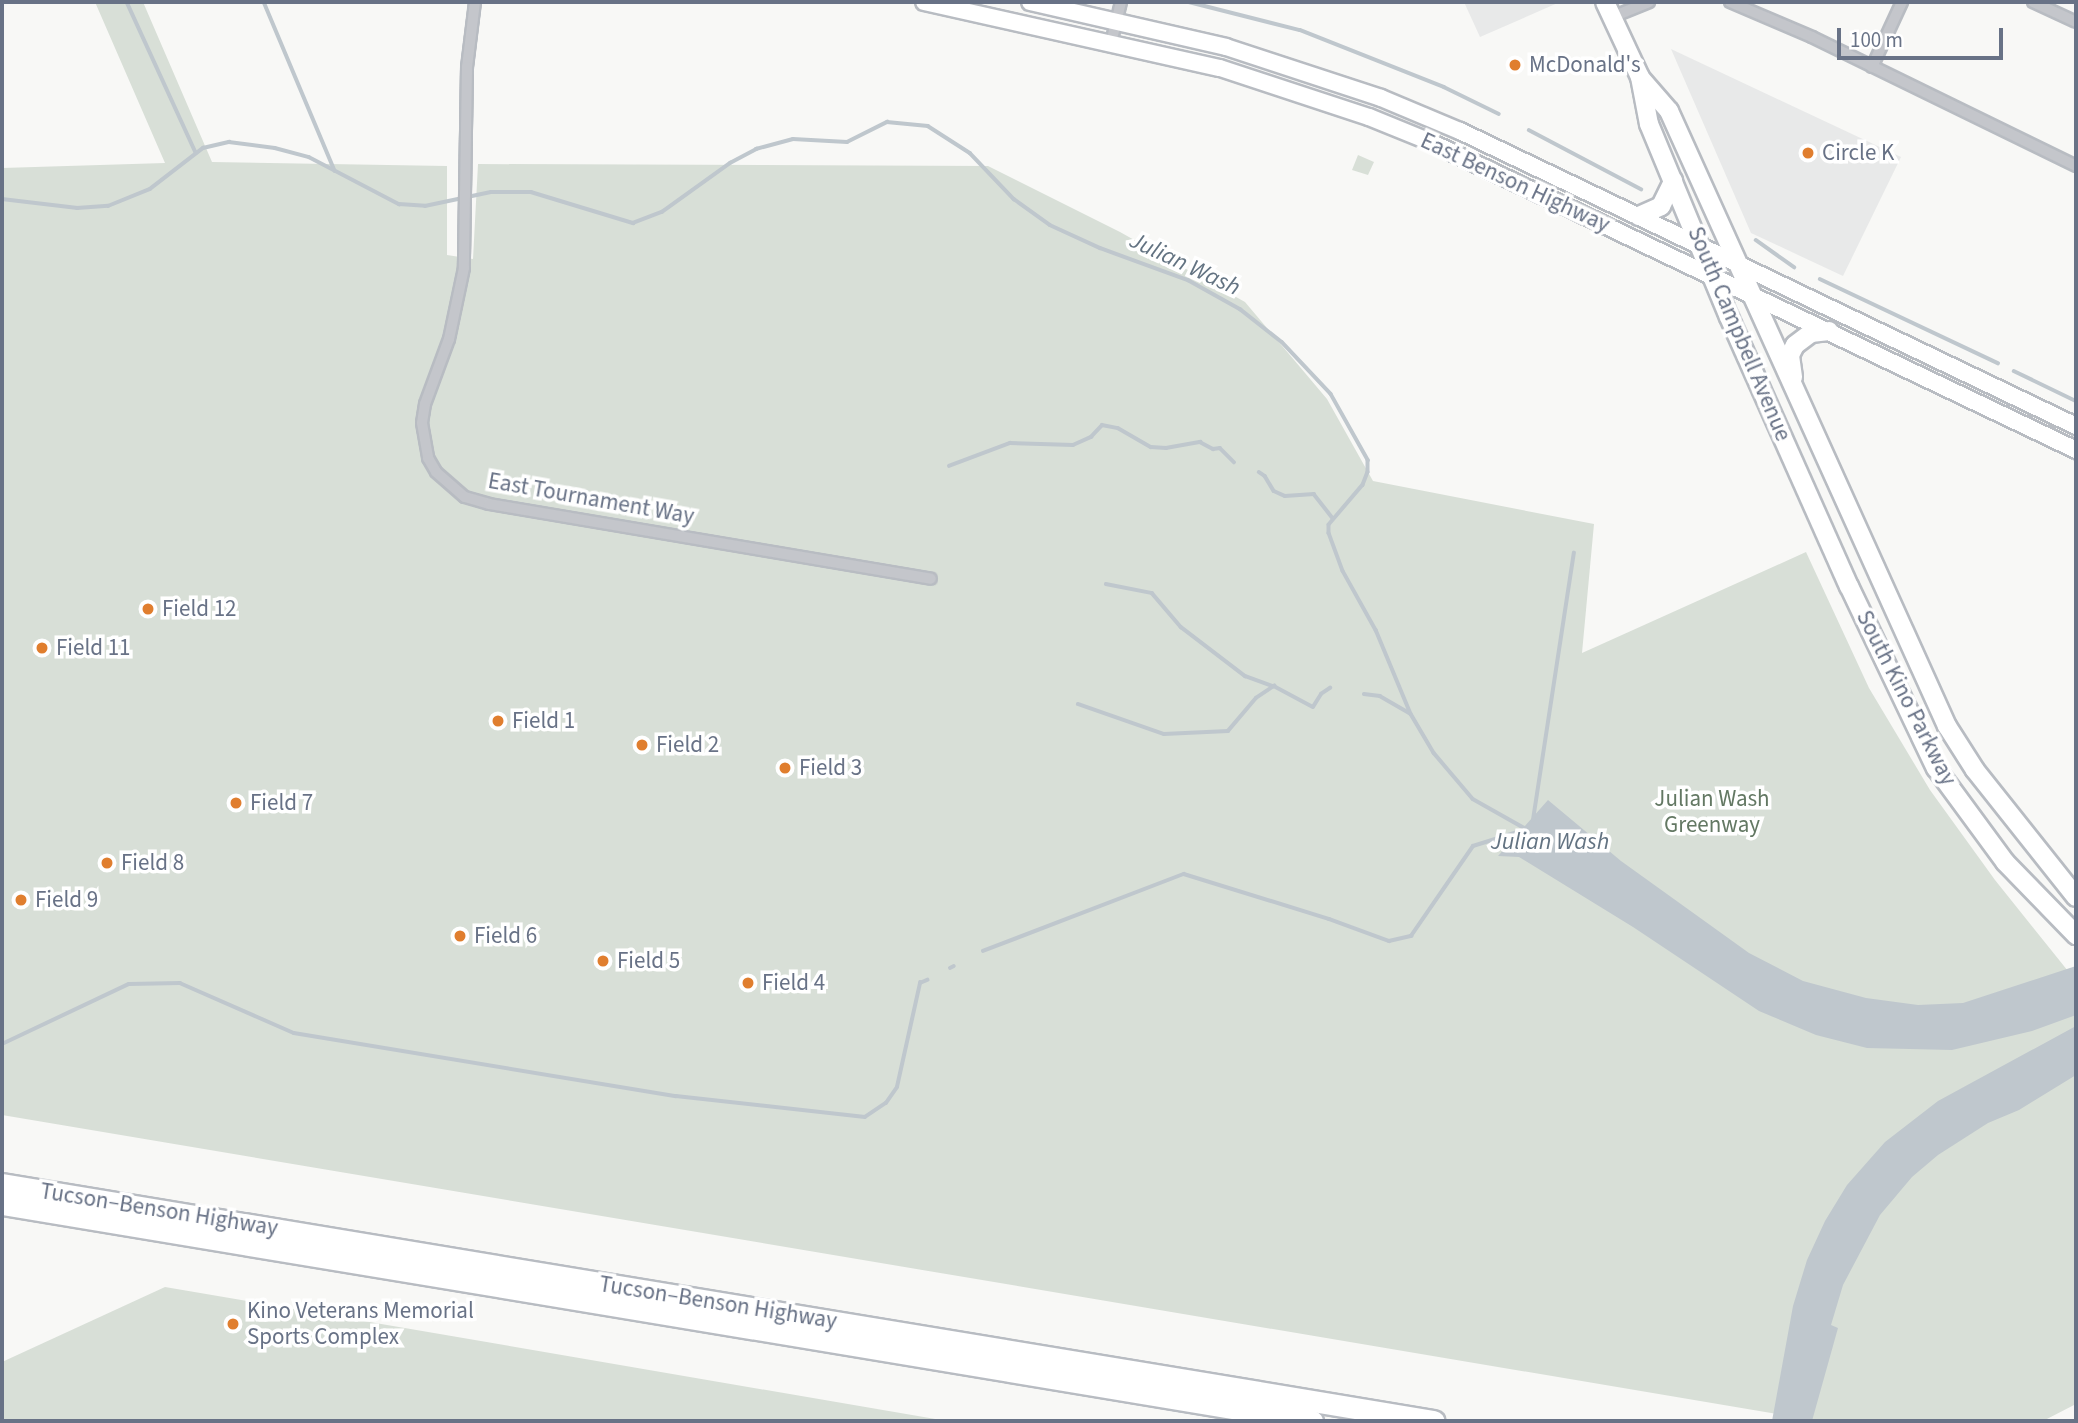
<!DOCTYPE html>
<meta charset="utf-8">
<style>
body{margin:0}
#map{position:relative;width:2078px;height:1423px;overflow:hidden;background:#f8f8f6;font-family:"Source Sans 3",sans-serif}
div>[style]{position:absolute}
.built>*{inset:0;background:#e8e9e9}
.green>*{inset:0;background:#d8dfd7}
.water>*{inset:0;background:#bfc7cd}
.stream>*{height:3.5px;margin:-1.75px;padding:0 1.75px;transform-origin:1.75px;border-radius:1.75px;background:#bfc7cd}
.roads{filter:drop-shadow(2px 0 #b8bcc2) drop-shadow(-2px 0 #b8bcc2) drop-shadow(0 2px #b8bcc2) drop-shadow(0 -2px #b8bcc2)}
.street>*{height:10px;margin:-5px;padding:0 5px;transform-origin:5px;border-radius:5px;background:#c4c6cb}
.secondary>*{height:16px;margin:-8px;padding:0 8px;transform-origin:8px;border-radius:8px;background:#fff}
.primary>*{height:18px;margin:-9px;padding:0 9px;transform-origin:9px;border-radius:9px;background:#fff}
.highway>*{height:21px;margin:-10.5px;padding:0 10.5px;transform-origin:10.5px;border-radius:10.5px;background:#fff}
.dots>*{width:19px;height:19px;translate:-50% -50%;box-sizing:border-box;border:4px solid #fff;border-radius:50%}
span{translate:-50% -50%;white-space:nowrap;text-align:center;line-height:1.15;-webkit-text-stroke:7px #fff;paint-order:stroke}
.poi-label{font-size:23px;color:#687286}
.left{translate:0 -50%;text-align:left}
.street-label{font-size:23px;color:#687286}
.park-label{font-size:23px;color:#637863}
.water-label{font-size:24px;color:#637382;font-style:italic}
.frame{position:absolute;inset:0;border:4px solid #687286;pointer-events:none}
.scale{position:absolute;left:1837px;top:28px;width:166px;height:32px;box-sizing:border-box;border:4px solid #687286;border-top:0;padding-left:9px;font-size:21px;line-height:24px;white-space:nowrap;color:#687286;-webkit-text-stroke:5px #fff;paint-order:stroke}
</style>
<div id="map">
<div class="built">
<i style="clip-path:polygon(1464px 2px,1560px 2px,1480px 37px)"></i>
<i style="clip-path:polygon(1671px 49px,1901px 157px,1843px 276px,1751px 233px)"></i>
</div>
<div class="green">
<i style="clip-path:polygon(95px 2px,143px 2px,212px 162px,447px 166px,447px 255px,473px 259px,478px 164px,988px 166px,1120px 232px,1245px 302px,1327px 399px,1373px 481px,1594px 524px,1582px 653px,1806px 552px,1869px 688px,1930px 790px,1995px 880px,2076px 981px,2076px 1404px,2043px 1421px,1819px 1421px,2px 1115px,2px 168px,165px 163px)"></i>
<i style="clip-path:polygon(1358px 155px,1374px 162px,1368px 175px,1352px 170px)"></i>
<i style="clip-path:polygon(165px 1287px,947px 1421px,2px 1421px,2px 1362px)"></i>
</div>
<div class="water">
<i style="clip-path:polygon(1548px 800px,1621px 861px,1749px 953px,1803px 981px,1866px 998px,1918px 1005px,1963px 1003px,2076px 966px,2076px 1015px,2032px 1031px,1952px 1050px,1867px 1048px,1816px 1035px,1759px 1011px,1633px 927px,1519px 857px,1498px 856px)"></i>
<i style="clip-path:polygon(2076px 1026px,2076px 1075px,2019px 1110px,1988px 1123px,1938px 1155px,1912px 1177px,1880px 1215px,1843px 1285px,1831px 1325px,1838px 1328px,1812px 1421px,1772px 1421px,1793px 1306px,1807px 1260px,1825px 1221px,1847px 1185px,1885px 1142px,1938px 1101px)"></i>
</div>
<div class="stream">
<i style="left:127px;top:2px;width:166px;rotate:65.4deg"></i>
<i style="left:264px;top:2px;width:183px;rotate:67.2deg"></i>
<i style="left:1189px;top:2px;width:114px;rotate:14.2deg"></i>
<i style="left:1300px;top:30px;width:155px;rotate:21.6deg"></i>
<i style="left:1444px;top:87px;width:61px;rotate:26.1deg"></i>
<i style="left:1529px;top:130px;width:127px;rotate:27.8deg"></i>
<i style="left:2px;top:199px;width:76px;rotate:6.8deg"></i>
<i style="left:77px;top:208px;width:31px;rotate:-4deg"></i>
<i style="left:108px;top:206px;width:45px;rotate:-22deg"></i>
<i style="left:150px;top:189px;width:67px;rotate:-37.7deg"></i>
<i style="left:203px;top:148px;width:27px;rotate:-13deg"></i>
<i style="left:229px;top:142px;width:46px;rotate:7.4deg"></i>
<i style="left:275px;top:148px;width:35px;rotate:15deg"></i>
<i style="left:309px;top:157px;width:102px;rotate:27.6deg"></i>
<i style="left:399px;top:204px;width:26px;rotate:4deg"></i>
<i style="left:425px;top:206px;width:67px;rotate:-12deg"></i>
<i style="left:491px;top:192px;width:40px"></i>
<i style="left:531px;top:192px;width:107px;rotate:16.9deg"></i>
<i style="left:633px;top:223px;width:31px;rotate:-21deg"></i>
<i style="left:662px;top:212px;width:84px;rotate:-35.8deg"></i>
<i style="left:730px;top:163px;width:30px;rotate:-28deg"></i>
<i style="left:756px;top:149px;width:38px;rotate:-15deg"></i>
<i style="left:793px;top:139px;width:54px;rotate:3.2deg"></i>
<i style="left:847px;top:142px;width:45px;rotate:-26.6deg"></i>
<i style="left:887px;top:122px;width:41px;rotate:5.6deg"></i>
<i style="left:928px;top:126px;width:50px;rotate:32.7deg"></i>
<i style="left:970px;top:153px;width:64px;rotate:46.3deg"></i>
<i style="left:1014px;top:199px;width:44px;rotate:35.8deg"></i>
<i style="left:1050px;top:225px;width:55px;rotate:24.7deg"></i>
<i style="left:1100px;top:248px;width:94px;rotate:20deg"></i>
<i style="left:1188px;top:280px;width:60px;rotate:29.1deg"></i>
<i style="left:1240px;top:309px;width:53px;rotate:38.2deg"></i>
<i style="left:1282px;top:342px;width:71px;rotate:46.7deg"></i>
<i style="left:1331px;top:394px;width:76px;rotate:60.7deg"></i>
<i style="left:1368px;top:460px;width:12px;rotate:90deg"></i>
<i style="left:1368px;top:472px;width:14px;rotate:111deg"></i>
<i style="left:1363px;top:485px;width:52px;rotate:130.4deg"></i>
<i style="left:1329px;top:525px;width:8px;rotate:90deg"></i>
<i style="left:1329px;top:533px;width:40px;rotate:69.8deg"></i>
<i style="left:1343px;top:571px;width:68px;rotate:60.8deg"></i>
<i style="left:1376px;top:630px;width:91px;rotate:67.4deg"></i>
<i style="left:1411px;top:714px;width:45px;rotate:59.5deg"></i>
<i style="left:1434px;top:753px;width:60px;rotate:49.7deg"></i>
<i style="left:1473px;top:799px;width:61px;rotate:29.5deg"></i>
<i style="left:1756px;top:240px;width:47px;rotate:35.4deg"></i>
<i style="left:1820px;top:279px;width:197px;rotate:25.3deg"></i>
<i style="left:2014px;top:371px;width:69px;rotate:25.8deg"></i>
<i style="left:949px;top:466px;width:65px;rotate:-20.7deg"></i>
<i style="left:1010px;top:443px;width:63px;rotate:1.8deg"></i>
<i style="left:1073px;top:445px;width:20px;rotate:-24deg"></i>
<i style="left:1091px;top:437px;width:16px;rotate:-47deg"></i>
<i style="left:1102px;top:425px;width:16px;rotate:11deg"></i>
<i style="left:1118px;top:428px;width:38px;rotate:30deg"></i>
<i style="left:1151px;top:447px;width:15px;rotate:4deg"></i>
<i style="left:1166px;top:448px;width:35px;rotate:-10deg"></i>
<i style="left:1200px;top:442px;width:15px;rotate:28deg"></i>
<i style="left:1213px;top:449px;width:7px;rotate:-8deg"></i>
<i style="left:1220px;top:448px;width:20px;rotate:45deg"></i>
<i style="left:1259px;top:472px;width:7px;rotate:34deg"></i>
<i style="left:1265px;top:476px;width:17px;rotate:59deg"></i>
<i style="left:1274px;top:491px;width:12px;rotate:24deg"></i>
<i style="left:1285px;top:496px;width:29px;rotate:-4deg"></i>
<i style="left:1314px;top:494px;width:31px;rotate:52deg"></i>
<i style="left:1106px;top:584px;width:47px;rotate:11.1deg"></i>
<i style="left:1152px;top:593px;width:45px;rotate:49.5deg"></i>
<i style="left:1181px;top:627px;width:81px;rotate:37.4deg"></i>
<i style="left:1245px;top:676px;width:30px;rotate:20deg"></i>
<i style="left:1364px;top:694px;width:16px;rotate:7deg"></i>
<i style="left:1380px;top:696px;width:34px;rotate:30deg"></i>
<i style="left:1078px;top:704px;width:91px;rotate:19.2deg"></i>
<i style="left:1164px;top:734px;width:64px;rotate:-2.7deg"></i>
<i style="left:1228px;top:731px;width:43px;rotate:-49.7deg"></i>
<i style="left:1256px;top:698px;width:22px;rotate:-34deg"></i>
<i style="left:1274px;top:686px;width:44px;rotate:28.3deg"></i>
<i style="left:1313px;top:707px;width:15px;rotate:-58deg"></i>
<i style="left:1321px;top:694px;width:11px;rotate:-34deg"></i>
<i style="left:1533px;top:820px;width:270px;rotate:-81.3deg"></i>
<i style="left:983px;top:951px;width:215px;rotate:-21deg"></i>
<i style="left:1184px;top:874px;width:152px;rotate:17.2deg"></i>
<i style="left:1329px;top:919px;width:64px;rotate:20.1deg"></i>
<i style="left:1389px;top:941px;width:23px;rotate:-13deg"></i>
<i style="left:1411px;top:936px;width:109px;rotate:-55.4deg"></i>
<i style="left:1473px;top:846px;width:53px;rotate:-17.4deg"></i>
<i style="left:950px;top:968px;width:4px;rotate:-27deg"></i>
<i style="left:2px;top:1044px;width:140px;rotate:-25.3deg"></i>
<i style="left:129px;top:984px;width:51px;rotate:-1.1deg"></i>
<i style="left:180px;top:983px;width:124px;rotate:23.7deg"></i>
<i style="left:294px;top:1033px;width:387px;rotate:9.4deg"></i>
<i style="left:676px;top:1096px;width:190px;rotate:6.3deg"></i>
<i style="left:865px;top:1117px;width:25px;rotate:-34deg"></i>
<i style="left:886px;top:1103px;width:19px;rotate:-55deg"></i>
<i style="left:897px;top:1087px;width:107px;rotate:-77.5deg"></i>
<i style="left:920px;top:983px;width:8px;rotate:-23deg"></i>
</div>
<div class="roads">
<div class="street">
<i style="left:475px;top:2px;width:65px;rotate:97deg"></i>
<i style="left:467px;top:67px;width:201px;rotate:90.9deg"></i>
<i style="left:464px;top:268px;width:73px;rotate:101.9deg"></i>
<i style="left:449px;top:339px;width:69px;rotate:110.3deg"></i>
<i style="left:425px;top:404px;width:19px;rotate:99deg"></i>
<i style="left:422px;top:423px;width:36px;rotate:80deg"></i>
<i style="left:428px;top:458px;width:16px;rotate:60deg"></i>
<i style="left:436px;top:472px;width:38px;rotate:41deg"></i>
<i style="left:465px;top:497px;width:25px;rotate:16deg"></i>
<i style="left:489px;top:504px;width:448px;rotate:9.6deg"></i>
<i style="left:1730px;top:2px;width:89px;rotate:23.1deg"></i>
<i style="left:1812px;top:37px;width:294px;rotate:26deg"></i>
<i style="left:2033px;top:2px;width:47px;rotate:24.9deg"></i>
<i style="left:1612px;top:17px;width:40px;rotate:-22deg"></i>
<i style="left:1111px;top:43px;width:42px;rotate:-76.3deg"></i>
<i style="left:1872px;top:67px;width:72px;rotate:-65.2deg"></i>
</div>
<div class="secondary">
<i style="left:924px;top:2px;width:303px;rotate:12.6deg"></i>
<i style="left:1220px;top:68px;width:157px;rotate:18.2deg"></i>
<i style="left:1369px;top:117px;width:64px;rotate:22.1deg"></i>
<i style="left:1428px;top:141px;width:718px;rotate:25.49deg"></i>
<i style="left:1030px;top:2px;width:201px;rotate:12.9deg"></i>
<i style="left:1226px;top:47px;width:163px;rotate:18.2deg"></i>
<i style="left:1381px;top:98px;width:86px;rotate:22.7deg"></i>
<i style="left:1460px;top:131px;width:683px;rotate:25.59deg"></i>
</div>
<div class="primary">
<i style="left:1605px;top:2px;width:83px;rotate:65deg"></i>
<i style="left:1640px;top:77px;width:48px;rotate:79.2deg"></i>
<i style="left:1649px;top:124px;width:209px;rotate:67.5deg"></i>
<i style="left:1729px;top:317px;width:295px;rotate:66deg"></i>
<i style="left:1849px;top:586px;width:202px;rotate:64.5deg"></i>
<i style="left:1936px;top:768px;width:117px;rotate:53.7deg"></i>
<i style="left:2005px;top:862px;width:102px;rotate:45.8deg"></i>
<i style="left:1642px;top:80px;width:41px;rotate:48.9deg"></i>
<i style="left:1669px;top:111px;width:675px;rotate:65.68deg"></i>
<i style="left:1947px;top:726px;width:52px;rotate:57.5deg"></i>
<i style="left:1975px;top:770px;width:162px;rotate:51.5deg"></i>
<i style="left:1639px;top:216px;width:24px;rotate:-24deg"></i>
<i style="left:1661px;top:206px;width:28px;rotate:-64deg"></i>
<i style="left:1793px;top:377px;width:22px;rotate:-98deg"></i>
<i style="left:1790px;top:355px;width:11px;rotate:-63deg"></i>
<i style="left:1795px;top:345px;width:20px;rotate:-37deg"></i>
<i style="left:1811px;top:333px;width:18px;rotate:-6deg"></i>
</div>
<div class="highway">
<i style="left:2px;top:1184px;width:1451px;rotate:9.4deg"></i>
<i style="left:2px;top:1204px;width:1328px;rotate:9.41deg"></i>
</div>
</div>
<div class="dots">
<i style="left:1515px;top:65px;background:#e07e2e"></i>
<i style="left:1808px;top:153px;background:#e07e2e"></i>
<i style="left:148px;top:609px;background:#e07e2e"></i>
<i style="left:42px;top:648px;background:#e07e2e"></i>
<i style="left:498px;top:721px;background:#e07e2e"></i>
<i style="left:642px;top:745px;background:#e07e2e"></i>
<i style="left:785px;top:768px;background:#e07e2e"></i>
<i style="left:236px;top:803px;background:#e07e2e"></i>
<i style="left:107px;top:863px;background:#e07e2e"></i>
<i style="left:21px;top:900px;background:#e07e2e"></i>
<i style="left:460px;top:936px;background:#e07e2e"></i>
<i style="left:603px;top:961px;background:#e07e2e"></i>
<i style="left:748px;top:983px;background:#e07e2e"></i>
<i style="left:233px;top:1324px;background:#e07e2e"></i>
</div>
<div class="poi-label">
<span class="left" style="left:1529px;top:65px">McDonald's</span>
<span class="left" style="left:1822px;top:153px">Circle K</span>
<span class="left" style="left:162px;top:609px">Field 12</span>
<span class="left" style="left:56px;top:648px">Field 11</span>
<span class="left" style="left:512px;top:721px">Field 1</span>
<span class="left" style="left:656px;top:745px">Field 2</span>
<span class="left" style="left:799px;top:768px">Field 3</span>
<span class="left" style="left:250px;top:803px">Field 7</span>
<span class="left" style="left:121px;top:863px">Field 8</span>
<span class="left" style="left:35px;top:900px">Field 9</span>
<span class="left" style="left:474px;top:936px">Field 6</span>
<span class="left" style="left:617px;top:961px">Field 5</span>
<span class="left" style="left:762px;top:983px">Field 4</span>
<span class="left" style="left:247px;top:1324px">Kino Veterans Memorial<br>Sports Complex</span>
</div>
<div class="street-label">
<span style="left:1515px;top:183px;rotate:25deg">East Benson Highway</span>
<span style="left:1739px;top:334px;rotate:67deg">South Campbell Avenue</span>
<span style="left:591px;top:499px;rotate:10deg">East Tournament Way</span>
<span style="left:1906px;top:698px;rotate:63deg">South Kino Parkway</span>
<span style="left:159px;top:1210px;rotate:9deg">Tucson–Benson Highway</span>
<span style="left:718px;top:1303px;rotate:9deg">Tucson–Benson Highway</span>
</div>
<div class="park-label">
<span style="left:1712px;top:812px">Julian Wash<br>Greenway</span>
</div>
<div class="water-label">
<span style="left:1185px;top:264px;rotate:25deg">Julian Wash</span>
<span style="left:1550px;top:842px">Julian Wash</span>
</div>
<div class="frame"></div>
<div class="scale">100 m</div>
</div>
